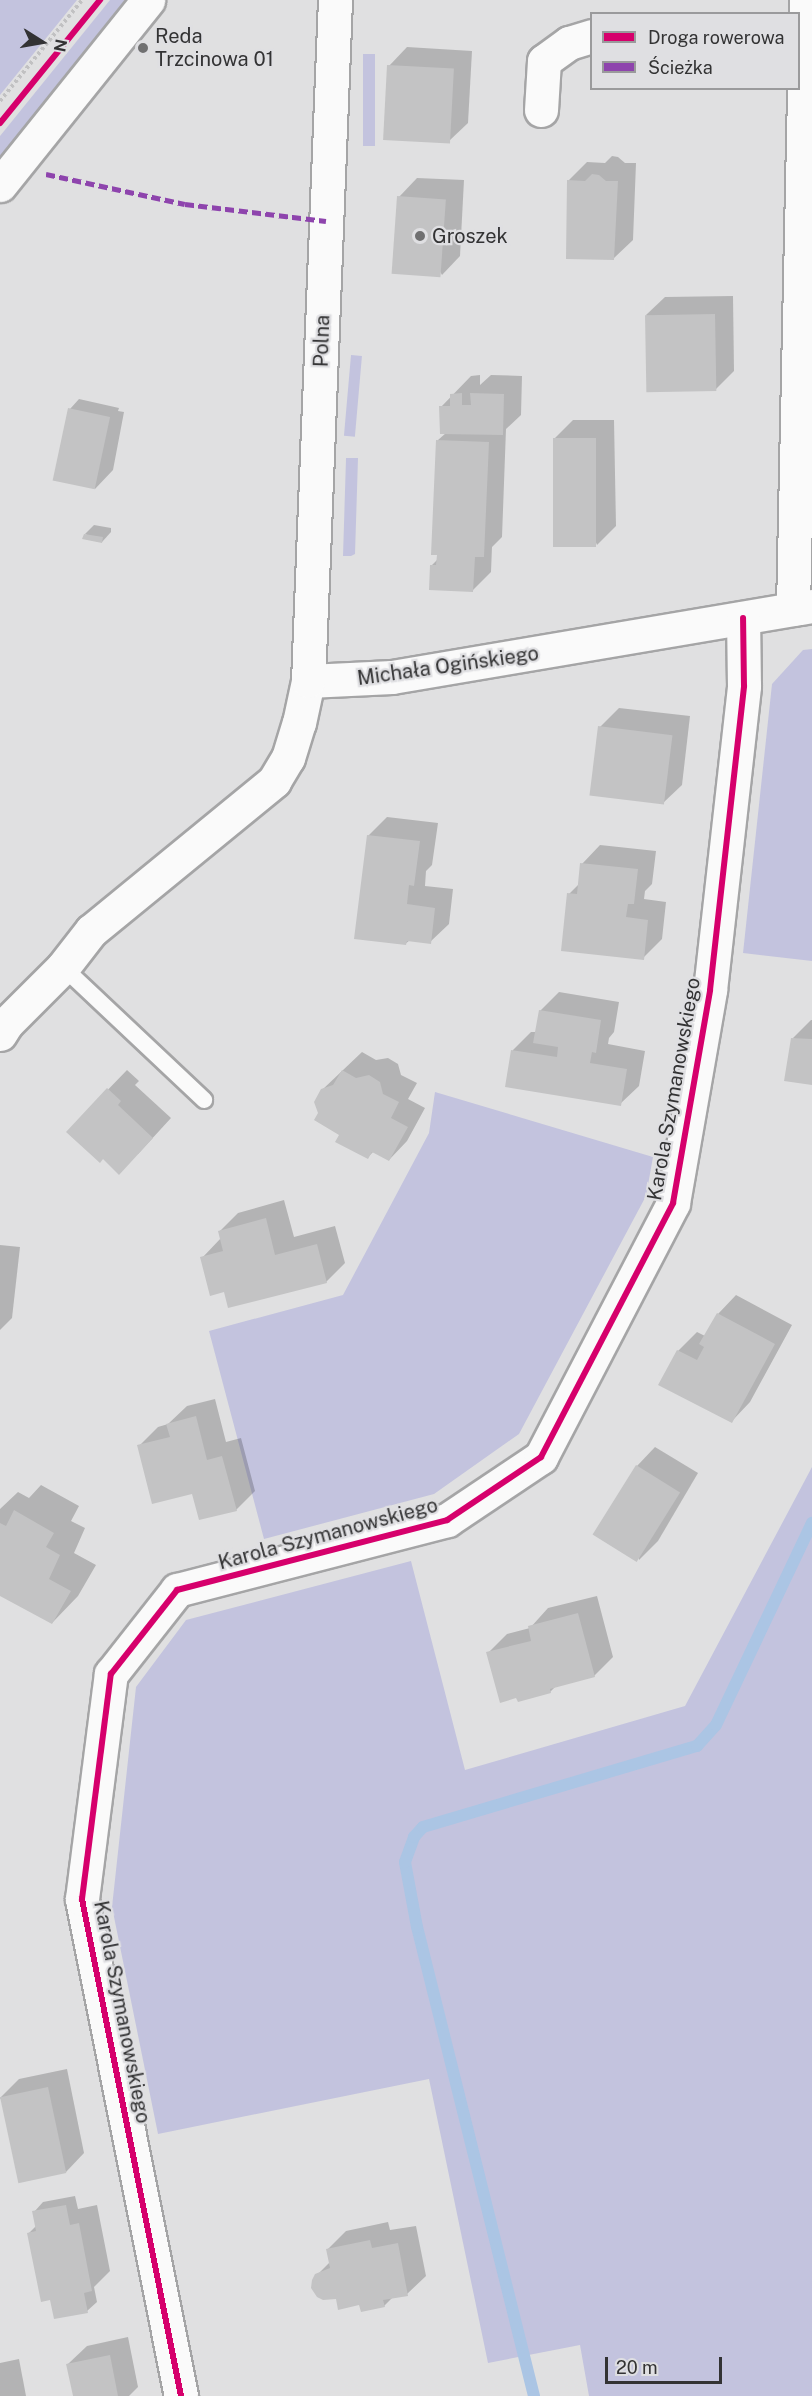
<!DOCTYPE html>
<meta charset="utf-8">
<style>
body{margin:0}
#map{position:relative;width:812px;height:2396px;overflow:hidden;background:#e0e0e1;font-family:"Public Sans",sans-serif}
div>[style]{position:absolute}
.green>*{inset:0;background:#c3c3de;transform-origin:0 0}
.shadow>*{inset:0;background:#0003}
.stream>*{height:12px;margin:-6px;padding:0 6px;transform-origin:6px;border-radius:6px;background:#abc5e4}
.building>*{inset:0;background:#c3c3c4;transform-origin:0 0}
.path>*{height:4px;margin-top:-2px;transform-origin:0;background:repeating-linear-gradient(90deg,#c1c1c2 0 3px,transparent 0 6px)}
.roads{filter:drop-shadow(2px 0 #a5a5a6) drop-shadow(-2px 0 #a5a5a6) drop-shadow(0 2px #a5a5a6) drop-shadow(0 -2px #a5a5a6)}
.service>*{height:16px;margin:-8px;padding:0 8px;transform-origin:8px;border-radius:8px;background:#fafafa}
.minor>*{height:33px;margin:-16.5px;padding:0 16.5px;transform-origin:16.5px;border-radius:16.5px;background:#fafafa}
.tertiary>*{height:33px;margin:-16.5px;padding:0 16.5px;transform-origin:16.5px;border-radius:16.5px;background:#fafafa}
.quiet>*{height:4.5px;margin-top:-2.25px;transform-origin:0;background:repeating-linear-gradient(90deg,#8e44ad 0 9px,transparent 0 13.5px)}
.cycleway>*{height:6px;margin:-3px;padding:0 3px;transform-origin:3px;border-radius:3px;background:#d6006c}
.dots>*{width:16px;height:16px;translate:-50% -50%;box-sizing:border-box;border:3px solid #dfdfe2;border-radius:50%}
span{translate:-50% -50%;white-space:nowrap;text-align:center;line-height:1.15;-webkit-text-stroke:4.5px #dfdfe2;paint-order:stroke}
.poi-label{font-size:20px;color:#333334}
.left{translate:0 -50%;text-align:left}
.street-label{font-size:20px;color:#333334}
.legend{position:absolute;left:590px;top:12px;width:210px;height:78px;box-sizing:border-box;background:#dfdfe2;border:2px solid #9a9a9c;margin:0;padding:8px 10px;list-style:none;font-size:18px;color:#333334}
.legend li{display:flex;align-items:center;gap:12px;height:30px}
.legend b{width:30px;border:2px solid #9a9a9c}
.north{position:absolute;left:12px;top:12px;width:60px;height:60px;-webkit-text-stroke:4px #dfdfe2;paint-order:stroke;rotate:101deg;font-size:16px;font-weight:700;line-height:24px;text-align:center;color:#333334}
.north::after{content:'';display:block;margin:auto;width:21px;height:27px;background:#333334;clip-path:polygon(50% 0,100% 100%,50% 72%,0 100%)}
.scale{position:absolute;left:605px;top:2357px;width:117px;height:27px;box-sizing:border-box;border:3px solid #333334;border-top:0;padding-left:8px;font-size:18px;line-height:21px;white-space:nowrap;color:#333334;-webkit-text-stroke:4px #dfdfe2;paint-order:stroke}
</style>
<div id="map">
<div class="green">
<i style="clip-path:polygon(0 0,77px 0,0 95px)"></i>
<i style="clip-path:polygon(110px 0,125px 0,0 159px,0 136px)"></i>
<i style="left:363px;top:54px;width:12px;height:92px"></i>
<i style="left:351px;top:355px;width:11px;height:81px;rotate:5deg"></i>
<i style="clip-path:polygon(346px 458px,358px 458px,355px 554px,351px 556px,343px 556px)"></i>
<i style="clip-path:polygon(812px 649px,812px 961px,743px 953px,772px 684px,803px 650px)"></i>
<i style="clip-path:polygon(435px 1092px,653px 1157px,646px 1196px,519px 1434px,434px 1494px,264px 1539px,209px 1331px,343px 1295px,429px 1133px)"></i>
<i style="clip-path:polygon(812px 1467px,812px 2396px,589px 2396px,580px 2345px,488px 2363px,429px 2079px,158px 2134px,112px 1907px,136px 1687px,186px 1620px,411px 1561px,465px 1770px,685px 1706px)"></i>
</div>
<div class="shadow">
<i style="clip-path:polygon(407px 47px,472px 51px,468px 123px,449px 141px,389px 66px)"></i>
<i style="clip-path:polygon(612px 156px,618px 157px,625px 163px,636px 163px,633px 240px,614px 258px,568px 181px,587px 162px,605px 163px)"></i>
<i style="clip-path:polygon(417px 178px,464px 180px,460px 256px,442px 275px,399px 197px)"></i>
<i style="clip-path:polygon(733px 296px,734px 371px,715px 390px,646px 315px,665px 297px)"></i>
<i style="clip-path:polygon(480px 375px,480px 385px,491px 375px,522px 376px,521px 415px,506px 429px,502px 537px,492px 547px,491px 572px,472px 591px,432px 565px,438px 559px,438px 440px,446px 433px,441px 407px,471px 376px)"></i>
<i style="clip-path:polygon(79px 399px,119px 408px,118px 411px,124px 412px,113px 470px,95px 489px,70px 409px)"></i>
<i style="clip-path:polygon(573px 420px,614px 420px,616px 526px,597px 545px,554px 439px)"></i>
<i style="clip-path:polygon(94px 525px,111px 528px,111px 532px,102px 542px,85px 534px)"></i>
<i style="clip-path:polygon(619px 708px,690px 716px,682px 785px,663px 803px,600px 727px)"></i>
<i style="clip-path:polygon(387px 817px,438px 823px,432px 865px,426px 871px,425px 886px,453px 889px,449px 924px,430px 942px,410px 940px,405px 944px,368px 836px)"></i>
<i style="clip-path:polygon(600px 845px,656px 851px,652px 884px,645px 891px,644px 899px,666px 902px,662px 939px,643px 958px,569px 894px,580px 883px,582px 864px)"></i>
<i style="clip-path:polygon(559px 992px,619px 1002px,614px 1032px,609px 1038px,608px 1044px,645px 1051px,639px 1086px,620px 1104px,507px 1086px,513px 1050px,531px 1032px,537px 1032px,540px 1011px)"></i>
<i style="clip-path:polygon(811px 1020px,812px 1020px,812px 1084px,793px 1038px)"></i>
<i style="clip-path:polygon(362px 1052px,376px 1060px,388px 1058px,398px 1064px,401px 1075px,417px 1083px,408px 1099px,425px 1108px,407px 1141px,389px 1160px,374px 1151px,367px 1158px,320px 1113px,322px 1090px)"></i>
<i style="clip-path:polygon(127px 1070px,139px 1081px,135px 1085px,171px 1118px,138px 1154px,103px 1157px,68px 1131px)"></i>
<i style="clip-path:polygon(284px 1200px,294px 1237px,335px 1226px,345px 1263px,326px 1282px,225px 1291px,202px 1258px,221px 1238px,220px 1231px,238px 1213px)"></i>
<i style="clip-path:polygon(0 1245px,20px 1247px,12px 1318px,0 1330px)"></i>
<i style="clip-path:polygon(736px 1295px,792px 1325px,750px 1402px,732px 1421px,678px 1351px,697px 1332px,705px 1336px,718px 1314px)"></i>
<i style="clip-path:polygon(215px 1399px,226px 1442px,241px 1438px,255px 1491px,236px 1510px,193px 1492px,139px 1446px,158px 1427px,168px 1424px,187px 1406px)"></i>
<i style="clip-path:polygon(655px 1447px,698px 1473px,658px 1541px,639px 1560px,637px 1466px)"></i>
<i style="clip-path:polygon(41px 1485px,79px 1506px,71px 1521px,85px 1528px,74px 1553px,96px 1565px,78px 1596px,52px 1623px,0 1594px,0 1509px,18px 1492px,29px 1498px)"></i>
<i style="clip-path:polygon(597px 1596px,613px 1657px,594px 1676px,556px 1686px,550px 1692px,517px 1697px,488px 1653px,507px 1634px,530px 1628px,548px 1608px)"></i>
<i style="clip-path:polygon(67px 2069px,84px 2153px,66px 2172px,0 2098px,19px 2079px)"></i>
<i style="clip-path:polygon(75px 2196px,78px 2209px,97px 2205px,110px 2271px,94px 2287px,97px 2302px,87px 2311px,52px 2298px,29px 2233px,36px 2226px,34px 2212px,43px 2202px)"></i>
<i style="clip-path:polygon(388px 2222px,390px 2230px,416px 2226px,426px 2276px,407px 2294px,393px 2297px,384px 2306px,337px 2297px,317px 2275px,330px 2262px,328px 2249px,346px 2231px)"></i>
<i style="clip-path:polygon(128px 2337px,138px 2387px,129px 2396px,74px 2396px,68px 2364px,87px 2346px)"></i>
<i style="clip-path:polygon(19px 2359px,26px 2396px,0 2396px,0 2363px)"></i>
</div>
<div class="stream">
<i style="left:534px;top:2396px;width:483px;rotate:-104deg"></i>
<i style="left:417px;top:1927px;width:66px;rotate:-100.5deg"></i>
<i style="left:405px;top:1862px;width:27px;rotate:-70deg"></i>
<i style="left:414px;top:1837px;width:13px;rotate:-48deg"></i>
<i style="left:423px;top:1827px;width:286px;rotate:-16.5deg"></i>
<i style="left:697px;top:1746px;width:28px;rotate:-48deg"></i>
<i style="left:716px;top:1725px;width:224px;rotate:-64.6deg"></i>
</div>
<div class="building">
<i style="left:387px;top:65px;width:67px;height:75px;rotate:3deg"></i>
<i style="clip-path:polygon(592px 174px,599px 175px,606px 181px,618px 181px,614px 260px,566px 259px,567px 180px,585px 181px)"></i>
<i style="left:397px;top:196px;width:49px;height:78px;rotate:4deg"></i>
<i style="left:715px;top:314px;width:77px;height:70px;rotate:89deg"></i>
<i style="clip-path:polygon(462px 393px,462px 405px,471px 405px,470px 393px,504px 394px,503px 435px,440px 434px,439px 406px,450px 406px,450px 394px)"></i>
<i style="left:68px;top:408px;width:43px;height:74px;rotate:12deg"></i>
<i style="left:553px;top:438px;width:43px;height:109px"></i>
<i style="clip-path:polygon(436px 440px,489px 442px,484px 557px,475px 557px,473px 592px,429px 590px,430px 565px,436px 565px,437px 555px,431px 555px)"></i>
<i style="clip-path:polygon(84px 534px,103px 537px,102px 543px,82px 539px)"></i>
<i style="left:598px;top:726px;width:75px;height:70px;rotate:7deg"></i>
<i style="clip-path:polygon(367px 835px,420px 841px,414px 886px,409px 885px,407px 904px,435px 908px,431px 944px,407px 941px,406px 945px,354px 939px)"></i>
<i style="clip-path:polygon(580px 863px,638px 869px,634px 904px,628px 904px,626px 917px,648px 920px,644px 960px,561px 951px,567px 893px,577px 894px)"></i>
<i style="clip-path:polygon(539px 1010px,601px 1020px,596px 1053px,592px 1052px,590px 1063px,627px 1069px,621px 1106px,505px 1087px,511px 1050px,557px 1057px,558px 1047px,533px 1043px)"></i>
<i style="clip-path:polygon(791px 1038px,812px 1039px,812px 1085px,784px 1081px)"></i>
<i style="clip-path:polygon(342px 1070px,356px 1078px,369px 1075px,380px 1082px,383px 1094px,399px 1102px,391px 1118px,408px 1127px,389px 1161px,372px 1152px,368px 1159px,335px 1142px,339px 1135px,314px 1120px,318px 1113px,314px 1102px,321px 1089px,333px 1085px)"></i>
<i style="clip-path:polygon(107px 1088px,121px 1101px,118px 1105px,153px 1138px,119px 1175px,103px 1159px,100px 1163px,66px 1132px)"></i>
<i style="clip-path:polygon(266px 1218px,275px 1255px,317px 1244px,327px 1283px,228px 1308px,224px 1292px,210px 1296px,200px 1257px,223px 1251px,218px 1231px)"></i>
<i style="clip-path:polygon(717px 1313px,775px 1344px,732px 1423px,658px 1385px,677px 1350px,697px 1360px,704px 1347px,699px 1344px)"></i>
<i style="clip-path:polygon(196px 1416px,207px 1460px,222px 1456px,237px 1511px,199px 1520px,192px 1494px,152px 1504px,137px 1445px,170px 1437px,166px 1424px)"></i>
<i style="left:636px;top:1465px;width:52px;height:82px;rotate:32deg"></i>
<i style="clip-path:polygon(14px 1510px,54px 1533px,46px 1547px,60px 1555px,49px 1579px,71px 1591px,52px 1624px,0 1596px,0 1523px,6px 1526px)"></i>
<i style="clip-path:polygon(578px 1613px,595px 1677px,550px 1689px,551px 1693px,518px 1702px,516px 1698px,500px 1703px,486px 1652px,531px 1641px,528px 1626px)"></i>
<i style="left:48px;top:2087px;width:88px;height:49px;rotate:78deg"></i>
<i style="clip-path:polygon(66px 2205px,70px 2225px,79px 2223px,92px 2291px,84px 2293px,88px 2313px,54px 2319px,50px 2300px,41px 2302px,27px 2233px,36px 2231px,32px 2211px)"></i>
<i style="clip-path:polygon(370px 2240px,372px 2248px,398px 2243px,408px 2296px,383px 2300px,385px 2307px,361px 2312px,359px 2305px,338px 2310px,336px 2299px,323px 2300px,317px 2297px,311px 2288px,312px 2280px,315px 2274px,330px 2268px,326px 2249px)"></i>
<i style="clip-path:polygon(110px 2355px,118px 2396px,73px 2396px,66px 2364px)"></i>
</div>
<div class="path">
<i style="left:0;top:101px;width:130px;rotate:-50.9deg"></i>
</div>
<div class="roads">
<div class="service">
<i style="left:63px;top:967px;width:194px;rotate:43.3deg"></i>
</div>
<div class="minor">
<i style="left:541px;top:110px;width:49px;rotate:-86.5deg"></i>
<i style="left:544px;top:61px;width:31px;rotate:-36deg"></i>
<i style="left:569px;top:43px;width:24px;rotate:-17deg"></i>
<i style="left:793px;top:609px;width:609px;rotate:-88.78deg"></i>
<i style="left:308px;top:681px;width:84px;rotate:-2.7deg"></i>
<i style="left:392px;top:677px;width:426px;rotate:-9.6deg"></i>
<i style="left:0;top:1034px;width:13px;rotate:-58deg"></i>
<i style="left:7px;top:1023px;width:79px;rotate:-45deg"></i>
<i style="left:63px;top:967px;width:46px;rotate:-52.1deg"></i>
<i style="left:91px;top:931px;width:237px;rotate:-39.3deg"></i>
<i style="left:274px;top:781px;width:27px;rotate:-59deg"></i>
<i style="left:288px;top:758px;width:37px;rotate:-73deg"></i>
<i style="left:299px;top:723px;width:43px;rotate:-77.9deg"></i>
<i style="left:308px;top:681px;width:682px;rotate:-87.73deg"></i>
<i style="left:181px;top:2396px;width:507px;rotate:-101.27deg"></i>
<i style="left:82px;top:1899px;width:227px;rotate:-82.7deg"></i>
<i style="left:111px;top:1674px;width:107px;rotate:-51.8deg"></i>
<i style="left:177px;top:1590px;width:279px;rotate:-14.5deg"></i>
<i style="left:447px;top:1520px;width:113px;rotate:-33.8deg"></i>
<i style="left:541px;top:1457px;width:286px;rotate:-62.5deg"></i>
<i style="left:673px;top:1203px;width:216px;rotate:-80.1deg"></i>
<i style="left:710px;top:990px;width:306px;rotate:-83.6deg"></i>
<i style="left:744px;top:686px;width:68px;rotate:-90.8deg"></i>
</div>
<div class="tertiary">
<i style="left:0;top:185px;width:237px;rotate:-51.3deg"></i>
</div>
</div>
<div class="quiet">
<i style="left:46px;top:174px;width:142px;rotate:12.2deg"></i>
<i style="left:185px;top:204px;width:142px;rotate:6.9deg"></i>
</div>
<div class="cycleway">
<i style="left:0;top:123px;width:159px;rotate:-50.9deg"></i>
<i style="left:181px;top:2396px;width:507px;rotate:-101.27deg"></i>
<i style="left:82px;top:1899px;width:227px;rotate:-82.7deg"></i>
<i style="left:111px;top:1674px;width:107px;rotate:-51.8deg"></i>
<i style="left:177px;top:1590px;width:279px;rotate:-14.5deg"></i>
<i style="left:447px;top:1520px;width:113px;rotate:-33.8deg"></i>
<i style="left:541px;top:1457px;width:286px;rotate:-62.5deg"></i>
<i style="left:673px;top:1203px;width:216px;rotate:-80.1deg"></i>
<i style="left:710px;top:990px;width:306px;rotate:-83.6deg"></i>
<i style="left:744px;top:686px;width:68px;rotate:-90.8deg"></i>
</div>
<div class="dots">
<i style="left:143px;top:48px;background:#707071"></i>
<i style="left:420px;top:236px;background:#707071"></i>
</div>
<div class="poi-label">
<span class="left" style="left:155px;top:48px">Reda<br>Trzcinowa 01</span>
<span class="left" style="left:432px;top:236px">Groszek</span>
</div>
<div class="street-label">
<span style="left:322px;top:341px;rotate:-88deg">Polna</span>
<span style="left:448px;top:666px;rotate:-8deg">Michała Ogińskiego</span>
<span style="left:674px;top:1089px;rotate:-80deg">Karola Szymanowskiego</span>
<span style="left:328px;top:1534px;rotate:-15deg">Karola Szymanowskiego</span>
<span style="left:122px;top:2012px;rotate:79deg">Karola Szymanowskiego</span>
</div>
<ul class="legend">
<li><b style="height:8px;background:#d6006c"></b>Droga rowerowa</li>
<li><b style="height:8px;background:#8e44ad"></b>Ścieżka</li>
</ul>
<div class="north">N</div>
<div class="scale">20 m</div>
</div>
